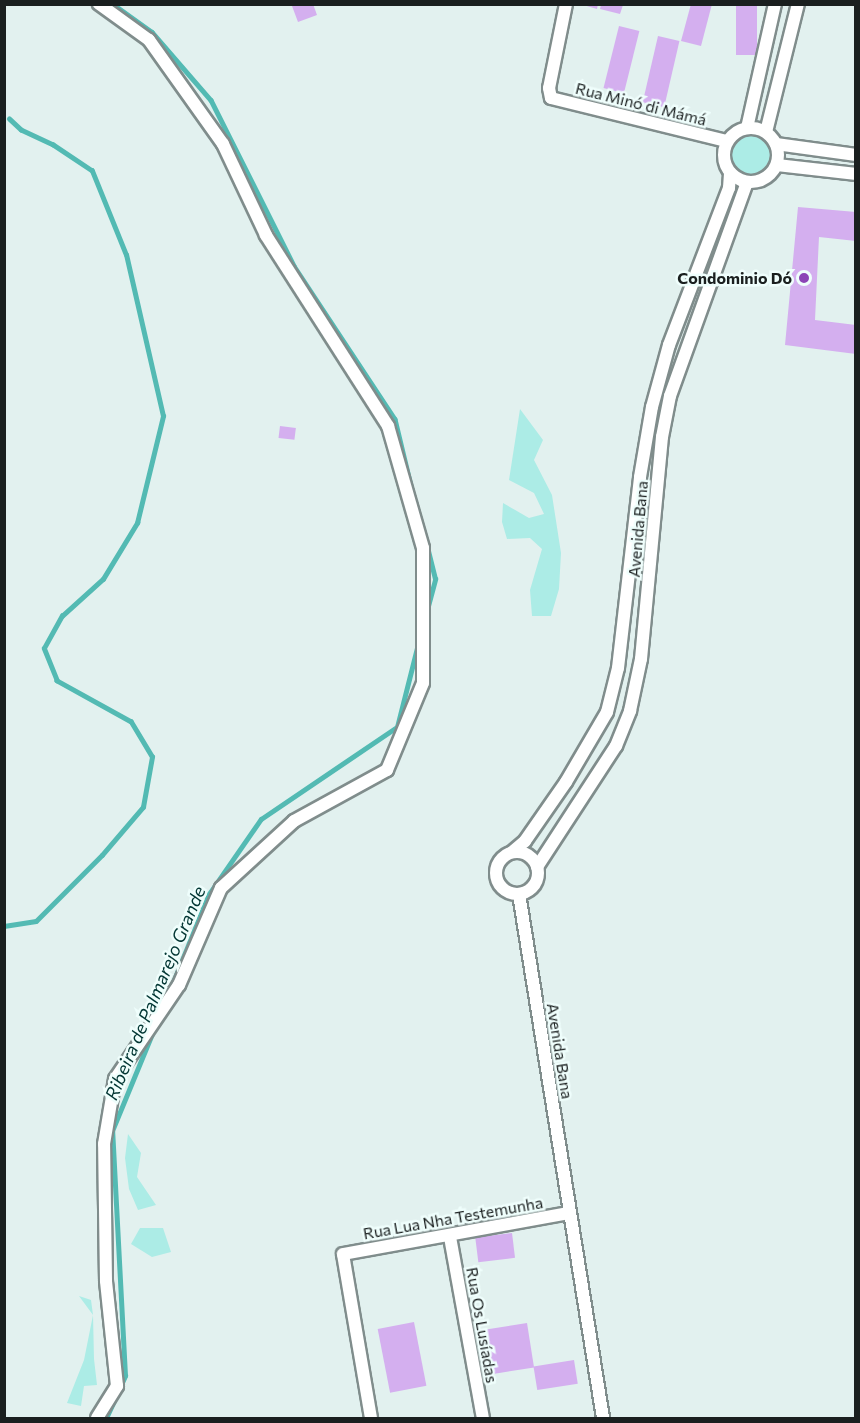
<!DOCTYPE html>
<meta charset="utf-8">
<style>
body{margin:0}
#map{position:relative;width:860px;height:1423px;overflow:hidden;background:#e2f1ef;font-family:Commissioner,sans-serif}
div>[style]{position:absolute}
.green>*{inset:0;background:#acece6}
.round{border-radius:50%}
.stream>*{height:4.5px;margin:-2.25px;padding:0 2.25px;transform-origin:2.25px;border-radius:2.25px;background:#53bab3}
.building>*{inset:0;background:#d4afef;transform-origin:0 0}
.roads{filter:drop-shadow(2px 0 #808d8c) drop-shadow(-2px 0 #808d8c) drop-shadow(0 2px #808d8c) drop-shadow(0 -2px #808d8c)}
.minor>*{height:12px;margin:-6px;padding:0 6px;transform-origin:6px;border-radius:6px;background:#fff}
.minor>.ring{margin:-6px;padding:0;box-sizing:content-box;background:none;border:12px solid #fff;border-radius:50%}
.dots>*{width:16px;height:16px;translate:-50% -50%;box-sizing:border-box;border:3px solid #effefc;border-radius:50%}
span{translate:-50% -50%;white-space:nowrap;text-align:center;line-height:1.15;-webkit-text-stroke:5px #effefc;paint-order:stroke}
.street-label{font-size:16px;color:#1a1f1f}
.poi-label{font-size:16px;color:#1a1f1f;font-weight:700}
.right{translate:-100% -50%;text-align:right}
.water-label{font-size:18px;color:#023633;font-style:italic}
.frame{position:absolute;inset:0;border:6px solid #1a1f1f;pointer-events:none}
</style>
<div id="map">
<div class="green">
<i class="round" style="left:730px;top:134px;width:42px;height:42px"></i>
<i style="clip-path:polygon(520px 409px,543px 440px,534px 460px,552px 495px,561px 553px,559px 589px,551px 616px,532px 616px,530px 590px,542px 549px,530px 538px,507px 539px,502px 522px,503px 503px,529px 518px,544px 514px,534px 493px,509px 480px)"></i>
<i style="clip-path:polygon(128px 1134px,141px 1153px,137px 1177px,156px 1205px,138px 1210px,129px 1189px,125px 1158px)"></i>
<i style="clip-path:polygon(140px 1228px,163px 1228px,171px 1252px,152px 1257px,131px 1244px)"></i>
<i style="clip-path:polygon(79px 1296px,91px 1300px,93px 1315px,94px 1359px,97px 1385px,84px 1386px,81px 1406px,67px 1403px,84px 1360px,93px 1315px)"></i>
</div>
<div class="stream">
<i style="left:113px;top:4px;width:48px;rotate:35.7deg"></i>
<i style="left:152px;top:32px;width:90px;rotate:49.1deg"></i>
<i style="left:211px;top:100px;width:186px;rotate:63.4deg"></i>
<i style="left:294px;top:266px;width:183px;rotate:56.6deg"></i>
<i style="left:395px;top:419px;width:73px;rotate:76.5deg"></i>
<i style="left:428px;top:606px;width:28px;rotate:-75deg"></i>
<i style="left:435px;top:579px;width:30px;rotate:-104deg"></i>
<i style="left:4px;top:926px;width:32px;rotate:-9deg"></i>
<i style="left:36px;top:921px;width:93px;rotate:-45deg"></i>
<i style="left:102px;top:855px;width:63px;rotate:-49.5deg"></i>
<i style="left:143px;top:807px;width:51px;rotate:-79.8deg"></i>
<i style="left:152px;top:757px;width:41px;rotate:-121deg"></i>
<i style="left:131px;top:722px;width:85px;rotate:-151deg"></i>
<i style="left:57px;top:681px;width:35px;rotate:-112deg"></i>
<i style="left:44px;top:648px;width:37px;rotate:-61deg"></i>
<i style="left:62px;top:616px;width:55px;rotate:-42.1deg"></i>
<i style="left:103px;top:579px;width:66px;rotate:-58.7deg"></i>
<i style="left:137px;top:523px;width:110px;rotate:-76.3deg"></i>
<i style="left:163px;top:416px;width:165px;rotate:-102.9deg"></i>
<i style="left:126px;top:255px;width:91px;rotate:-112deg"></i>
<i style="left:92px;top:171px;width:47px;rotate:-146.3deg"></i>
<i style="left:53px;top:145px;width:35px;rotate:-155deg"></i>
<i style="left:21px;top:130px;width:16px;rotate:-137deg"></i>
<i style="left:171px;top:987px;width:100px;rotate:-67.8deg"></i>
<i style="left:209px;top:894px;width:91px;rotate:-55.3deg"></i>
<i style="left:261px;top:819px;width:164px;rotate:-34.1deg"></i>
<i style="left:397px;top:727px;width:86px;rotate:-75.8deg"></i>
<i style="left:121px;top:1385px;width:10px;rotate:-66deg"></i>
<i style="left:125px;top:1376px;width:245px;rotate:-93deg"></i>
<i style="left:112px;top:1131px;width:105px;rotate:-67.6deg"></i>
<i style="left:106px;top:1418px;width:19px;rotate:-65deg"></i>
</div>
<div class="building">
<i style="clip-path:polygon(297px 4px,313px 4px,317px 15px,298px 22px,292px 6px)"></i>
<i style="clip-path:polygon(580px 4px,598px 4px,597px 9px)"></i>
<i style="clip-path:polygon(691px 4px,712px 4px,701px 46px,681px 41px)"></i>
<i style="left:736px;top:4px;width:21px;height:51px"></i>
<i style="clip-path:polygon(601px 5px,623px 5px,620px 14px,600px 9px)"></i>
<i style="left:619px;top:26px;width:21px;height:64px;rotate:14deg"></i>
<i style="left:658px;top:36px;width:22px;height:68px;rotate:13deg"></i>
<i style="clip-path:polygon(798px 207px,856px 212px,856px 241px,819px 237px,815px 320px,856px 325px,856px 354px,785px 345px)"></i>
<i style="left:280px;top:426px;width:16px;height:12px;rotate:7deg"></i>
<i style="left:512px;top:1233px;width:25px;height:37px;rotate:83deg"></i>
<i style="left:414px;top:1322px;width:65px;height:37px;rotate:79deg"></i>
<i style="left:527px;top:1323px;width:45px;height:43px;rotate:81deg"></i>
<i style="left:574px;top:1360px;width:24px;height:41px;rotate:81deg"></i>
</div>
<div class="roads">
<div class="minor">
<i style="left:566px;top:4px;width:86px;rotate:101.4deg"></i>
<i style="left:549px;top:88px;width:10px;rotate:79deg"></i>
<i style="left:551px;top:98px;width:180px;rotate:13.8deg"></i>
<i class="ring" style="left:724px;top:128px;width:42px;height:42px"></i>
<i style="left:747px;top:128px;width:127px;rotate:-77.3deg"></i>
<i style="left:766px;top:132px;width:132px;rotate:-76deg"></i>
<i style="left:776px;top:144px;width:81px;rotate:7.8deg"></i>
<i style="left:777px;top:165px;width:80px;rotate:6.5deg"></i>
<i class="ring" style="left:496px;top:852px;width:30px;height:30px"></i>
<i style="left:512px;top:852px;width:17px;rotate:-40deg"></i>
<i style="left:525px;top:841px;width:72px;rotate:-55.2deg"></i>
<i style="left:566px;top:782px;width:81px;rotate:-59.6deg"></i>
<i style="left:607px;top:712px;width:45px;rotate:-76deg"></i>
<i style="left:618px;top:668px;width:192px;rotate:-83.4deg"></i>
<i style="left:640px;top:477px;width:71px;rotate:-80.3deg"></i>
<i style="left:652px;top:407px;width:64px;rotate:-74.7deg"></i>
<i style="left:669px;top:345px;width:168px;rotate:-69.1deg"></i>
<i style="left:729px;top:188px;width:15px;rotate:-86deg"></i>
<i style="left:537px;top:867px;width:145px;rotate:-56.9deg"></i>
<i style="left:616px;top:746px;width:38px;rotate:-68deg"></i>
<i style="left:630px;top:711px;width:53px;rotate:-78.1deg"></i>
<i style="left:641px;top:659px;width:223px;rotate:-84.6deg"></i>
<i style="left:662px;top:437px;width:42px;rotate:-79deg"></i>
<i style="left:670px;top:396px;width:227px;rotate:-70.2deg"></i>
<i style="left:519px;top:894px;width:531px;rotate:80.89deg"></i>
<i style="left:450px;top:1237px;width:184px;rotate:79.7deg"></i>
<i style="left:97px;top:1418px;width:38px;rotate:-58deg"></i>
<i style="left:117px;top:1386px;width:106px;rotate:-96deg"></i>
<i style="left:106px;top:1281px;width:137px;rotate:-90.8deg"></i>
<i style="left:104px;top:1144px;width:66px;rotate:-80.4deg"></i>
<i style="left:115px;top:1079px;width:114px;rotate:-55.8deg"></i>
<i style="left:179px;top:985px;width:106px;rotate:-66.6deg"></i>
<i style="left:221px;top:888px;width:99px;rotate:-42.5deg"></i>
<i style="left:294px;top:821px;width:106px;rotate:-28.7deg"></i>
<i style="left:387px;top:770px;width:94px;rotate:-67.5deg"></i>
<i style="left:423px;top:683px;width:135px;rotate:-90deg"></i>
<i style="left:423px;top:548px;width:127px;rotate:-106deg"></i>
<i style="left:388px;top:426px;width:227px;rotate:-122.6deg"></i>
<i style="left:266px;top:235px;width:101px;rotate:-115.3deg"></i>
<i style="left:223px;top:144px;width:128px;rotate:-125.4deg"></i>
<i style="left:149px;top:40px;width:62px;rotate:-144.2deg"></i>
<i style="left:371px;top:1418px;width:166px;rotate:-99.7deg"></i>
<i style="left:343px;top:1254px;width:229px;rotate:-10.3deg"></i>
</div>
</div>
<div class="dots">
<i style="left:804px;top:278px;background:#8c44b6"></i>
</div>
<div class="street-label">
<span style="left:641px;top:104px;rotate:14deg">Rua Minó di Mámá</span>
<span style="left:638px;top:529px;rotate:-85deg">Avenida Bana</span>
<span style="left:560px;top:1051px;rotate:81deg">Avenida Bana</span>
<span style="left:453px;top:1218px;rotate:-10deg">Rua Lua Nha Testemunha</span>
<span style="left:482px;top:1325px;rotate:80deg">Rua Os Lusíadas</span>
</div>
<div class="poi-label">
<span class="right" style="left:792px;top:278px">Condominio Dó</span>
</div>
<div class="water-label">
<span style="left:155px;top:993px;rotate:-67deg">Ribeira de Palmarejo Grande</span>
</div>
<div class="frame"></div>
</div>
